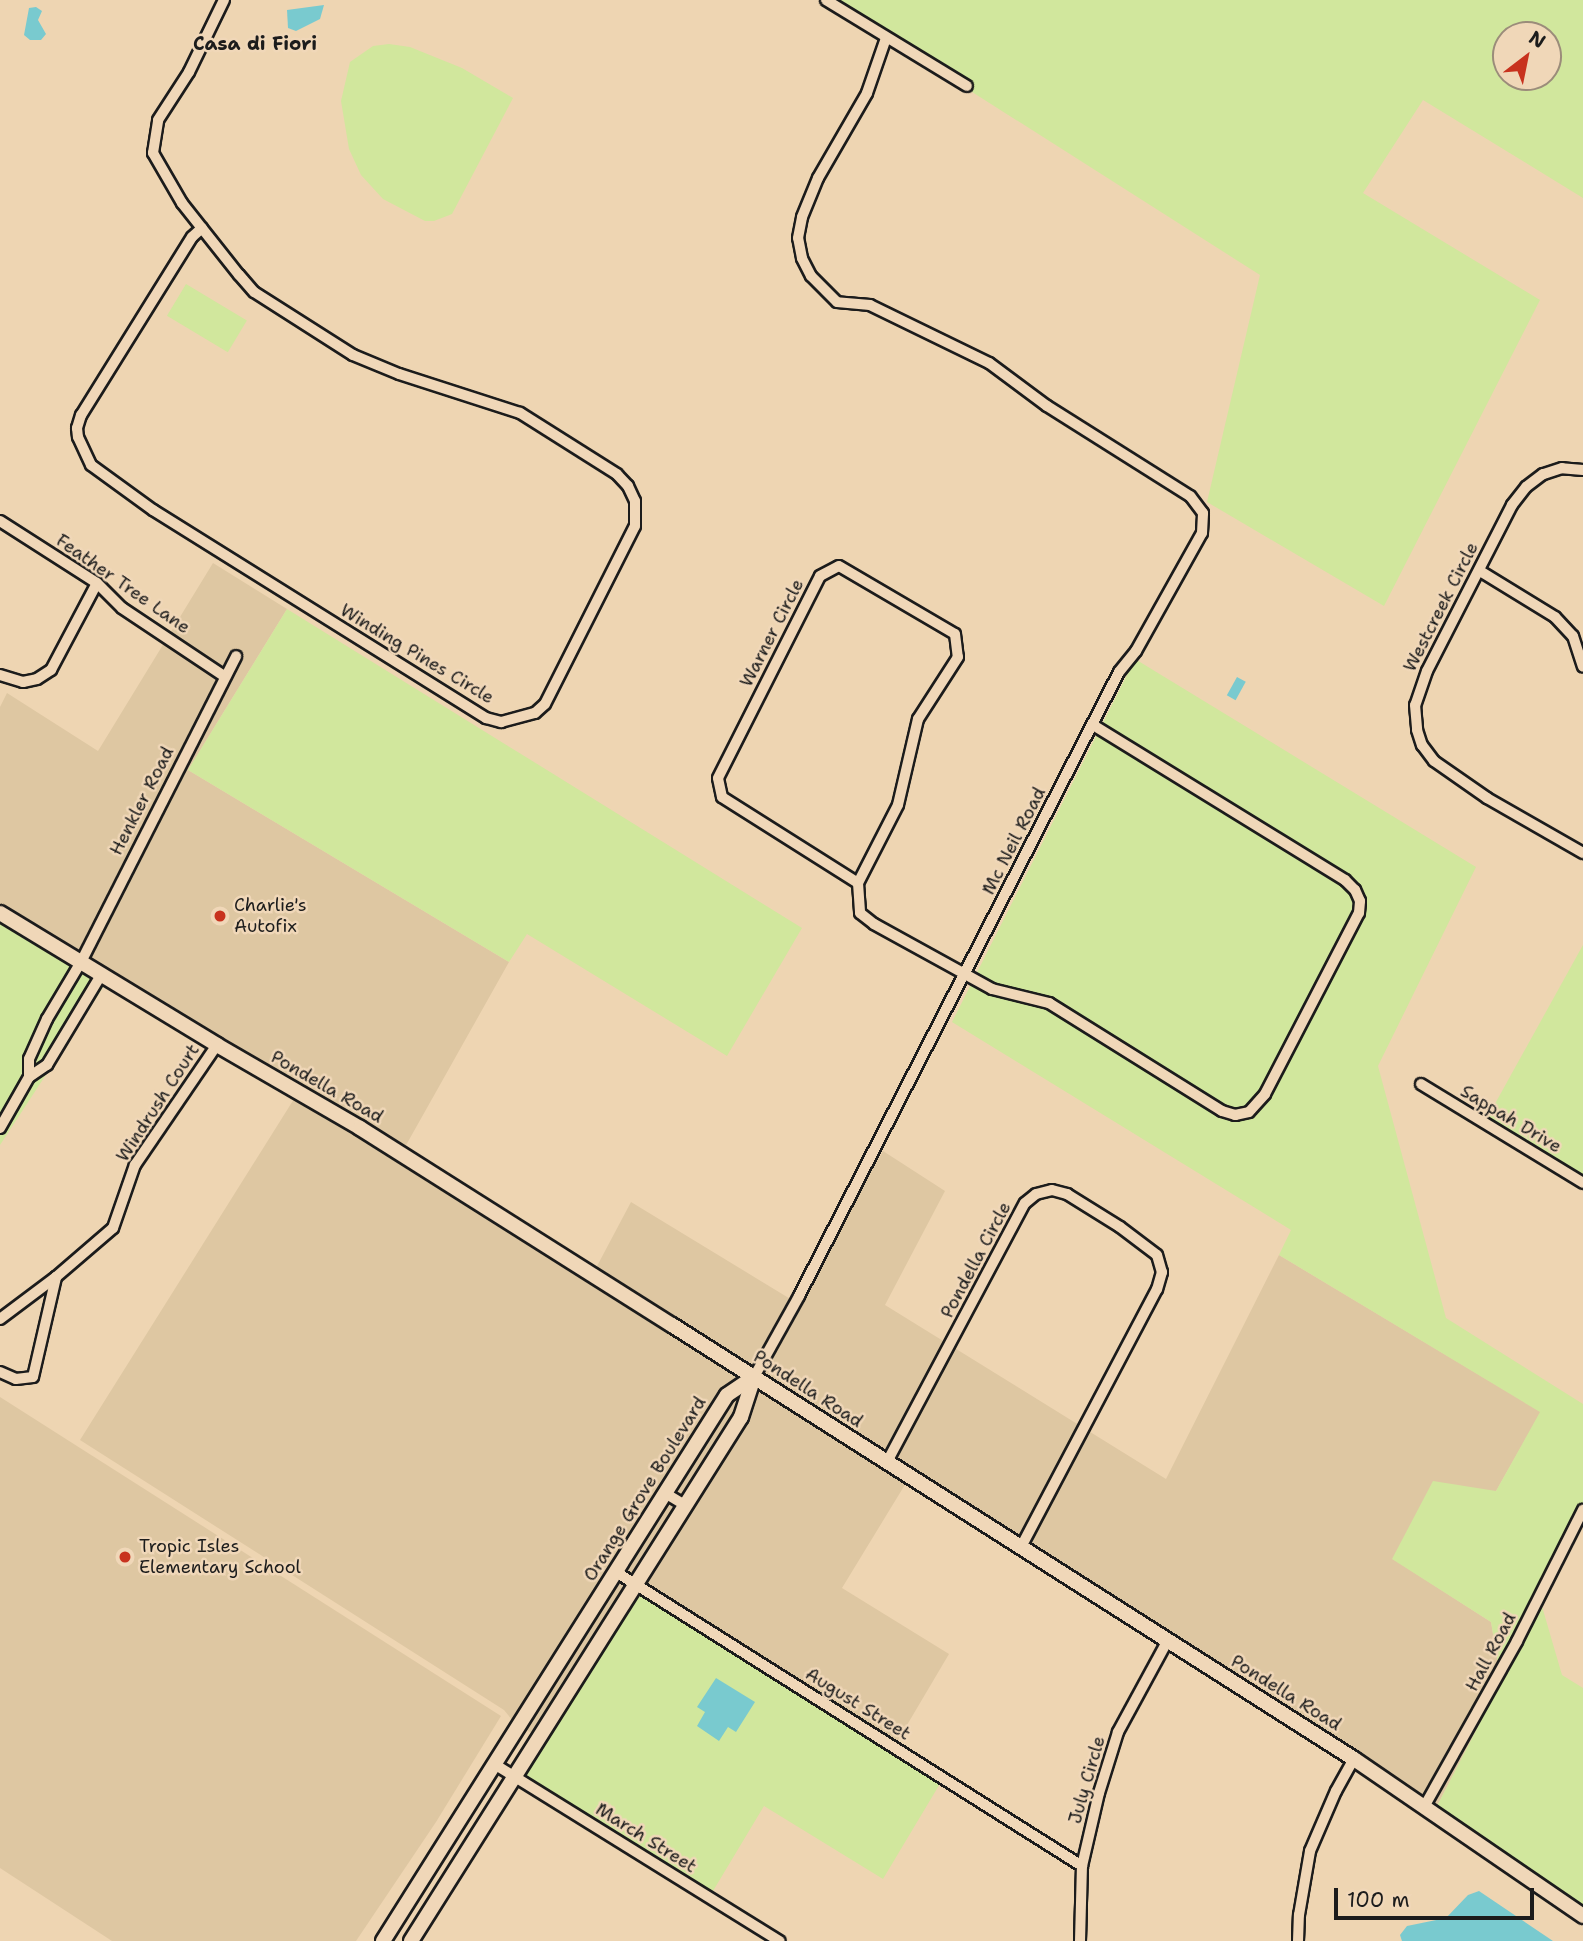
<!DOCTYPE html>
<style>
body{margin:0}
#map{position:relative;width:1583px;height:1941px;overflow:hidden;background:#eed5b2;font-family:"Shantell Sans",sans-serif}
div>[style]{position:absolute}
.built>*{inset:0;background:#dec7a2}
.green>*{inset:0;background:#d1e79d;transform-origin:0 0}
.water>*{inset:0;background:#79cacf;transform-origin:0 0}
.roads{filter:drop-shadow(2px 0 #1c1c1c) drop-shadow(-2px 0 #1c1c1c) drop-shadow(0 2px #1c1c1c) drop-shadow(0 -2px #1c1c1c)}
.street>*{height:10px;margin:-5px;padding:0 5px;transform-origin:5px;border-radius:5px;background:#f0d7b8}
.secondary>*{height:14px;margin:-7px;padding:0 7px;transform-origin:7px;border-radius:7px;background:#f0d7b8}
.dots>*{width:19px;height:19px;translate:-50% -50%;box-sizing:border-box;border:4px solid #f0d7b8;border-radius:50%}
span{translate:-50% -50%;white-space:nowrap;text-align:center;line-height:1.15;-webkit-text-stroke:5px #f0d7b8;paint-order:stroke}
.street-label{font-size:18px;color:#1c1c1c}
.poi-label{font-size:18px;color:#1c1c1c}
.left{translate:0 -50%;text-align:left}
.neighbourhood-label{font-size:19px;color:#1c1c1c;font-weight:700}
.north{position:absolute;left:1492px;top:21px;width:70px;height:70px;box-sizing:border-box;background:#f0d7b8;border:2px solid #9b8c7a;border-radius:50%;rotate:32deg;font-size:19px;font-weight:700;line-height:28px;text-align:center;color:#1c1c1c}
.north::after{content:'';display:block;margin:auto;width:24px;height:32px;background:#c8321e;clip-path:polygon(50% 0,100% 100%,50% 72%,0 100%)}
.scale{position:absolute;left:1334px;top:1888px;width:200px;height:32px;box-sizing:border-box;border:4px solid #1c1c1c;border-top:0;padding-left:9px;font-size:21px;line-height:24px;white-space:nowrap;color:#1c1c1c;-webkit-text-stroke:5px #f0d7b8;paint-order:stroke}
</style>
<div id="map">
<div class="built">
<i style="clip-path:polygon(213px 563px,287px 609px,188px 770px,509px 962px,405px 1147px,0 904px,0 707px,7px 693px,98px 751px)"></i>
<i style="clip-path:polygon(294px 1099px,356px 1134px,740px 1378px,721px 1391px,513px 1721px,504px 1710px,80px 1440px)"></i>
<i style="clip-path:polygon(883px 1151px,945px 1191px,885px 1305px,1166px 1479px,1279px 1255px,1541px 1412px,1496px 1491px,1393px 1559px,1491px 1622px,1501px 1682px,1437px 1806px,1359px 1753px,596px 1268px,631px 1202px,797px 1303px)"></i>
<i style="clip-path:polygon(758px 1389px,906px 1483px,842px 1588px,949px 1654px,894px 1747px,639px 1591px,747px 1421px)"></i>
<i style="clip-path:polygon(741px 1394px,735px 1414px,533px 1734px,525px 1729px,732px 1400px)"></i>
<i style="clip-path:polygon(0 1397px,501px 1716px,436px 1822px,356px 1941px,112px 1941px,0 1868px)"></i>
</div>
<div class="green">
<i style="clip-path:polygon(evenodd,822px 0,1583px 0,1583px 198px,1423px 100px,1363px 193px,1540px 300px,1384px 606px,1207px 502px,1260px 275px,958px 83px,822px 0,1506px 35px,1548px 35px,1548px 77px,1506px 77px,1506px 35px)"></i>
<i style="clip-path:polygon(389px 44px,410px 47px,462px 68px,513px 98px,452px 214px,434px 221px,425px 221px,383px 199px,361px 175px,349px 149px,341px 101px,350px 62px,373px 46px)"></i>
<i style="left:186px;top:284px;width:71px;height:37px;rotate:31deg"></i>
<i style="clip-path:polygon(287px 609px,802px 928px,727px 1056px,527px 934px,509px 962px,188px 770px)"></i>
<i style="clip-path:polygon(1135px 659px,1476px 867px,1378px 1066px,1446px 1318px,1583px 1404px,1583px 1518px,1541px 1603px,1562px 1675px,1583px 1688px,1583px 1906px,1437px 1806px,1501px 1682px,1491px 1622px,1392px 1559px,1433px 1481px,1496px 1491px,1540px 1412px,1279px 1255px,1291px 1230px,952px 1022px)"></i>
<i style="clip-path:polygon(0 922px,104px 986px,0 1145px)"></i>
<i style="clip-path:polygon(1583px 945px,1583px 1180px,1486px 1120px)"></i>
<i style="clip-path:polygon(639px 1591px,944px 1777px,883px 1879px,764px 1806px,707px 1901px,518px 1784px)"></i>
</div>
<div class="water">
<i style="clip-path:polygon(324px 5px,320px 19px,296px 31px,288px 28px,287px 10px)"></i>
<i style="clip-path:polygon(29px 8px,36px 7px,42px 11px,38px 20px,46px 34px,41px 40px,30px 40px,24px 35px)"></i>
<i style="left:1237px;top:677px;width:10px;height:21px;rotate:29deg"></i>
<i style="clip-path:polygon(716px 1678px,755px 1702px,736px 1732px,728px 1727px,719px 1741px,697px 1726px,705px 1712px,697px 1707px)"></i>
<i style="clip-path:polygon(1479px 1891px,1553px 1941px,1402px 1941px,1400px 1935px,1407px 1926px,1446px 1918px,1468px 1895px)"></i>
</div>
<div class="roads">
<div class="street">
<i style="left:826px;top:0;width:165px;rotate:31.4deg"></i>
<i style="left:202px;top:228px;width:13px;rotate:138deg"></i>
<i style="left:192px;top:237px;width:210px;rotate:121.9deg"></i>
<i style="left:81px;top:415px;width:14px;rotate:107deg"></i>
<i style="left:77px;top:428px;width:9px;rotate:84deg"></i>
<i style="left:78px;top:437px;width:31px;rotate:65deg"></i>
<i style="left:91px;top:465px;width:77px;rotate:36deg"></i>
<i style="left:153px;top:510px;width:393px;rotate:32deg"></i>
<i style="left:486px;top:718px;width:16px;rotate:15deg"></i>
<i style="left:501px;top:722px;width:35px;rotate:-15deg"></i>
<i style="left:535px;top:713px;width:13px;rotate:-42deg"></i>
<i style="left:545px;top:704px;width:199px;rotate:-63.2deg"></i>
<i style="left:635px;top:526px;width:25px;rotate:-90deg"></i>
<i style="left:635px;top:501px;width:17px;rotate:-115deg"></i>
<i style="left:628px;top:486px;width:16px;rotate:-133deg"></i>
<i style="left:617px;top:474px;width:115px;rotate:-147.8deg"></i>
<i style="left:520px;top:413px;width:127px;rotate:-162.1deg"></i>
<i style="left:399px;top:374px;width:50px;rotate:-157.6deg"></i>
<i style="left:353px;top:355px;width:117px;rotate:-147.5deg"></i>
<i style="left:254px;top:292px;width:23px;rotate:-131deg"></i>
<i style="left:239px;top:275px;width:92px;rotate:-128.4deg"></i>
<i style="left:182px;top:203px;width:58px;rotate:-120.1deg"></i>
<i style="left:153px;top:153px;width:33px;rotate:-81deg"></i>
<i style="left:158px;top:120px;width:57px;rotate:-57.1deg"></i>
<i style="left:189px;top:72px;width:80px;rotate:-64.1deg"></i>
<i style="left:1583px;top:470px;width:21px;rotate:-175deg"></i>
<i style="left:1562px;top:468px;width:20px;rotate:162deg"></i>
<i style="left:1543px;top:474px;width:21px;rotate:143deg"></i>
<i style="left:1526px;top:487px;width:23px;rotate:128deg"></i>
<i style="left:1512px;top:505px;width:186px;rotate:117.1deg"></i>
<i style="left:1427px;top:671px;width:36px;rotate:109deg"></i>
<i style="left:1415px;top:705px;width:25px;rotate:85deg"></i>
<i style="left:1417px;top:730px;width:16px;rotate:72deg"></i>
<i style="left:1422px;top:745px;width:20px;rotate:53deg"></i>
<i style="left:1434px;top:761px;width:65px;rotate:34.9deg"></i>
<i style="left:1487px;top:798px;width:111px;rotate:29.8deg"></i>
<i style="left:0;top:521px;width:115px;rotate:32.6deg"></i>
<i style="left:97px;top:583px;width:35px;rotate:45deg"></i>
<i style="left:122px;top:608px;width:123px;rotate:33.7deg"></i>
<i style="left:839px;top:566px;width:134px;rotate:30.4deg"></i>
<i style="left:955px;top:634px;width:23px;rotate:83deg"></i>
<i style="left:958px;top:657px;width:74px;rotate:122.8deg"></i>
<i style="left:918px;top:719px;width:88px;rotate:103.1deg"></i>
<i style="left:898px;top:805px;width:88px;rotate:117.1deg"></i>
<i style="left:858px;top:883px;width:161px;rotate:-147.7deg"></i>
<i style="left:722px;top:797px;width:19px;rotate:-102deg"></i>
<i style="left:718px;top:778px;width:226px;rotate:-63.2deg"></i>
<i style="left:820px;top:576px;width:21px;rotate:-28deg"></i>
<i style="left:1480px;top:571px;width:88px;rotate:31.5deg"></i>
<i style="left:1555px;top:617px;width:26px;rotate:47deg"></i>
<i style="left:1573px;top:636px;width:32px;rotate:72deg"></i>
<i style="left:0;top:675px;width:24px;rotate:17deg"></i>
<i style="left:23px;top:682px;width:14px;rotate:-12deg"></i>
<i style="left:37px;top:679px;width:17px;rotate:-33deg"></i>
<i style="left:51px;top:670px;width:98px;rotate:-62.1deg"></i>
<i style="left:858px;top:883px;width:30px;rotate:86deg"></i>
<i style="left:860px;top:913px;width:18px;rotate:38deg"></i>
<i style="left:874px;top:924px;width:135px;rotate:28.8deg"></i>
<i style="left:992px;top:989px;width:59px;rotate:13.8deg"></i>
<i style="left:1049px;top:1003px;width:204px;rotate:32deg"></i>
<i style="left:1222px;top:1111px;width:14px;rotate:17deg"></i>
<i style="left:1235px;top:1115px;width:14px;rotate:-12deg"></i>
<i style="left:1249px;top:1112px;width:24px;rotate:-48deg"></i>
<i style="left:1265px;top:1094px;width:204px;rotate:-62.6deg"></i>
<i style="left:1359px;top:913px;width:12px;rotate:-85deg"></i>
<i style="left:1360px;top:901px;width:12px;rotate:-114deg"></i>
<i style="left:1355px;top:890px;width:14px;rotate:-135deg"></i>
<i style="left:1345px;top:880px;width:296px;rotate:-148.4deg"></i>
<i style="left:29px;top:1077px;width:22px;rotate:-34deg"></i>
<i style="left:47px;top:1065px;width:105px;rotate:-59deg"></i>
<i style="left:1421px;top:1084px;width:190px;rotate:31.4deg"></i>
<i style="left:0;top:1128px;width:59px;rotate:-60.4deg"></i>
<i style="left:29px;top:1077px;width:18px;rotate:-90deg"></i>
<i style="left:29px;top:1059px;width:44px;rotate:-65.8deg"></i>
<i style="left:47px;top:1019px;width:66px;rotate:-59.2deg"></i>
<i style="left:81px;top:962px;width:343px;rotate:-63.1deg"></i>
<i style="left:0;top:1319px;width:70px;rotate:-36.9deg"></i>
<i style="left:56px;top:1277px;width:75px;rotate:-40.7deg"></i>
<i style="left:113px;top:1228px;width:67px;rotate:-70.8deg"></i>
<i style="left:135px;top:1165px;width:145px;rotate:-55.7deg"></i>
<i style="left:0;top:1372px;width:17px;rotate:24deg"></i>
<i style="left:16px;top:1379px;width:17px;rotate:-7deg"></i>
<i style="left:33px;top:1377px;width:103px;rotate:-77deg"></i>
<i style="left:754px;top:1377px;width:93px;rotate:-60.9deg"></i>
<i style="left:799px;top:1296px;width:701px;rotate:-62.85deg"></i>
<i style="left:1119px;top:672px;width:27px;rotate:-51deg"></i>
<i style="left:1136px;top:651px;width:135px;rotate:-60.8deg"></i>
<i style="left:1202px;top:533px;width:20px;rotate:-87deg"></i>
<i style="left:1203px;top:513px;width:21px;rotate:-127deg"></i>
<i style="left:1190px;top:496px;width:169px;rotate:-147.8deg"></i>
<i style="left:1047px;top:406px;width:72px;rotate:-143.4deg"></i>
<i style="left:989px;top:363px;width:132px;rotate:-154deg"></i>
<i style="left:870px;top:305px;width:33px;rotate:-175deg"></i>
<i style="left:837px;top:302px;width:37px;rotate:-135deg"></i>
<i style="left:811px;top:276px;width:20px;rotate:-117deg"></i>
<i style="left:802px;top:258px;width:20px;rotate:-101deg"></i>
<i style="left:798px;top:238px;width:21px;rotate:-79deg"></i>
<i style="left:802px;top:217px;width:42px;rotate:-67.7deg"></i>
<i style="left:818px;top:178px;width:98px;rotate:-60deg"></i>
<i style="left:867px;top:93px;width:58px;rotate:-70.9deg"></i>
<i style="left:887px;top:1462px;width:293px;rotate:-62deg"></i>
<i style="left:1025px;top:1203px;width:14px;rotate:-39deg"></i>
<i style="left:1036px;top:1194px;width:16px;rotate:-14deg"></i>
<i style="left:1052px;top:1190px;width:16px;rotate:15deg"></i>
<i style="left:1067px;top:1194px;width:62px;rotate:31.9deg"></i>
<i style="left:1120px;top:1227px;width:46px;rotate:37.1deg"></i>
<i style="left:1157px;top:1255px;width:18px;rotate:74deg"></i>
<i style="left:1162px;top:1272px;width:18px;rotate:106deg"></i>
<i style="left:1157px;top:1289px;width:292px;rotate:117.8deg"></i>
<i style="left:665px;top:1493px;width:23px;rotate:31deg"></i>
<i style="left:616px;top:1572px;width:551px;rotate:32.25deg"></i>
<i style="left:494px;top:1764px;width:336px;rotate:31.8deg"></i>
<i style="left:1424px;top:1807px;width:190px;rotate:-60.7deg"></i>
<i style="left:1517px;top:1641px;width:147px;rotate:-63.3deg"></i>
<i style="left:1080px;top:1941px;width:75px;rotate:-88.5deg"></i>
<i style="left:1082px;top:1866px;width:75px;rotate:-76.9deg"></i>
<i style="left:1099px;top:1793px;width:64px;rotate:-72.7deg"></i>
<i style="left:1118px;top:1732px;width:105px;rotate:-61.5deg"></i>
<i style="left:1298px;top:1941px;width:26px;rotate:-88deg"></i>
<i style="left:1299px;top:1915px;width:65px;rotate:-80.2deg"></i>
<i style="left:1310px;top:1851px;width:65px;rotate:-66.6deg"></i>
<i style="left:1336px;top:1791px;width:37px;rotate:-61deg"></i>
</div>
<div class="secondary">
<i style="left:0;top:913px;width:254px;rotate:31.3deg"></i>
<i style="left:217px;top:1045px;width:165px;rotate:30.1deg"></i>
<i style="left:360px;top:1128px;width:369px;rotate:32.3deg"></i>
<i style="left:672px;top:1325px;width:808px;rotate:32.47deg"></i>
<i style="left:1354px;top:1759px;width:278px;rotate:34.4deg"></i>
<i style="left:383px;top:1941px;width:645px;rotate:-57.79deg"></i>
<i style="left:727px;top:1395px;width:32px;rotate:-34deg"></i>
<i style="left:411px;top:1941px;width:619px;rotate:-57.8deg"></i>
<i style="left:741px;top:1417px;width:42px;rotate:-72deg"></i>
</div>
</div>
<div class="dots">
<i style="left:220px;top:916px;background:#c8321e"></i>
<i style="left:125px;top:1557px;background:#c8321e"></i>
</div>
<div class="street-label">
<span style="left:123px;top:584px;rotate:35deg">Feather Tree Lane</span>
<span style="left:1441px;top:607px;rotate:-63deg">Westcreek Circle</span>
<span style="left:772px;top:633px;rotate:-63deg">Warner Circle</span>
<span style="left:417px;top:654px;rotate:31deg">Winding Pines Circle</span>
<span style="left:142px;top:801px;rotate:-63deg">Henkler Road</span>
<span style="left:1014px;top:841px;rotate:-63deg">Mc Neil Road</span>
<span style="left:327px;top:1087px;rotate:30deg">Pondella Road</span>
<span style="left:158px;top:1103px;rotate:-57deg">Windrush Court</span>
<span style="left:1511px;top:1119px;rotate:31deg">Sappah Drive</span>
<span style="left:976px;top:1260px;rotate:-62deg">Pondella Circle</span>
<span style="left:808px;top:1389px;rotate:33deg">Pondella Road</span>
<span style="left:645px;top:1489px;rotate:-58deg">Orange Grove Boulevard</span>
<span style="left:1491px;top:1652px;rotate:-62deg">Hall Road</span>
<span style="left:1286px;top:1693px;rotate:32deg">Pondella Road</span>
<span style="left:858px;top:1704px;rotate:32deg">August Street</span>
<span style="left:1087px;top:1780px;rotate:-74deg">July Circle</span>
<span style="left:646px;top:1838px;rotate:32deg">March Street</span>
</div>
<div class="poi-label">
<span class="left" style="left:234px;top:916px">Charlie's<br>Autofix</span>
<span class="left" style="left:139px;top:1557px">Tropic Isles<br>Elementary School</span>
</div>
<div class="neighbourhood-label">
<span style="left:255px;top:44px">Casa di Fiori</span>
</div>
<div class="north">N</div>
<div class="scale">100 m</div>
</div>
